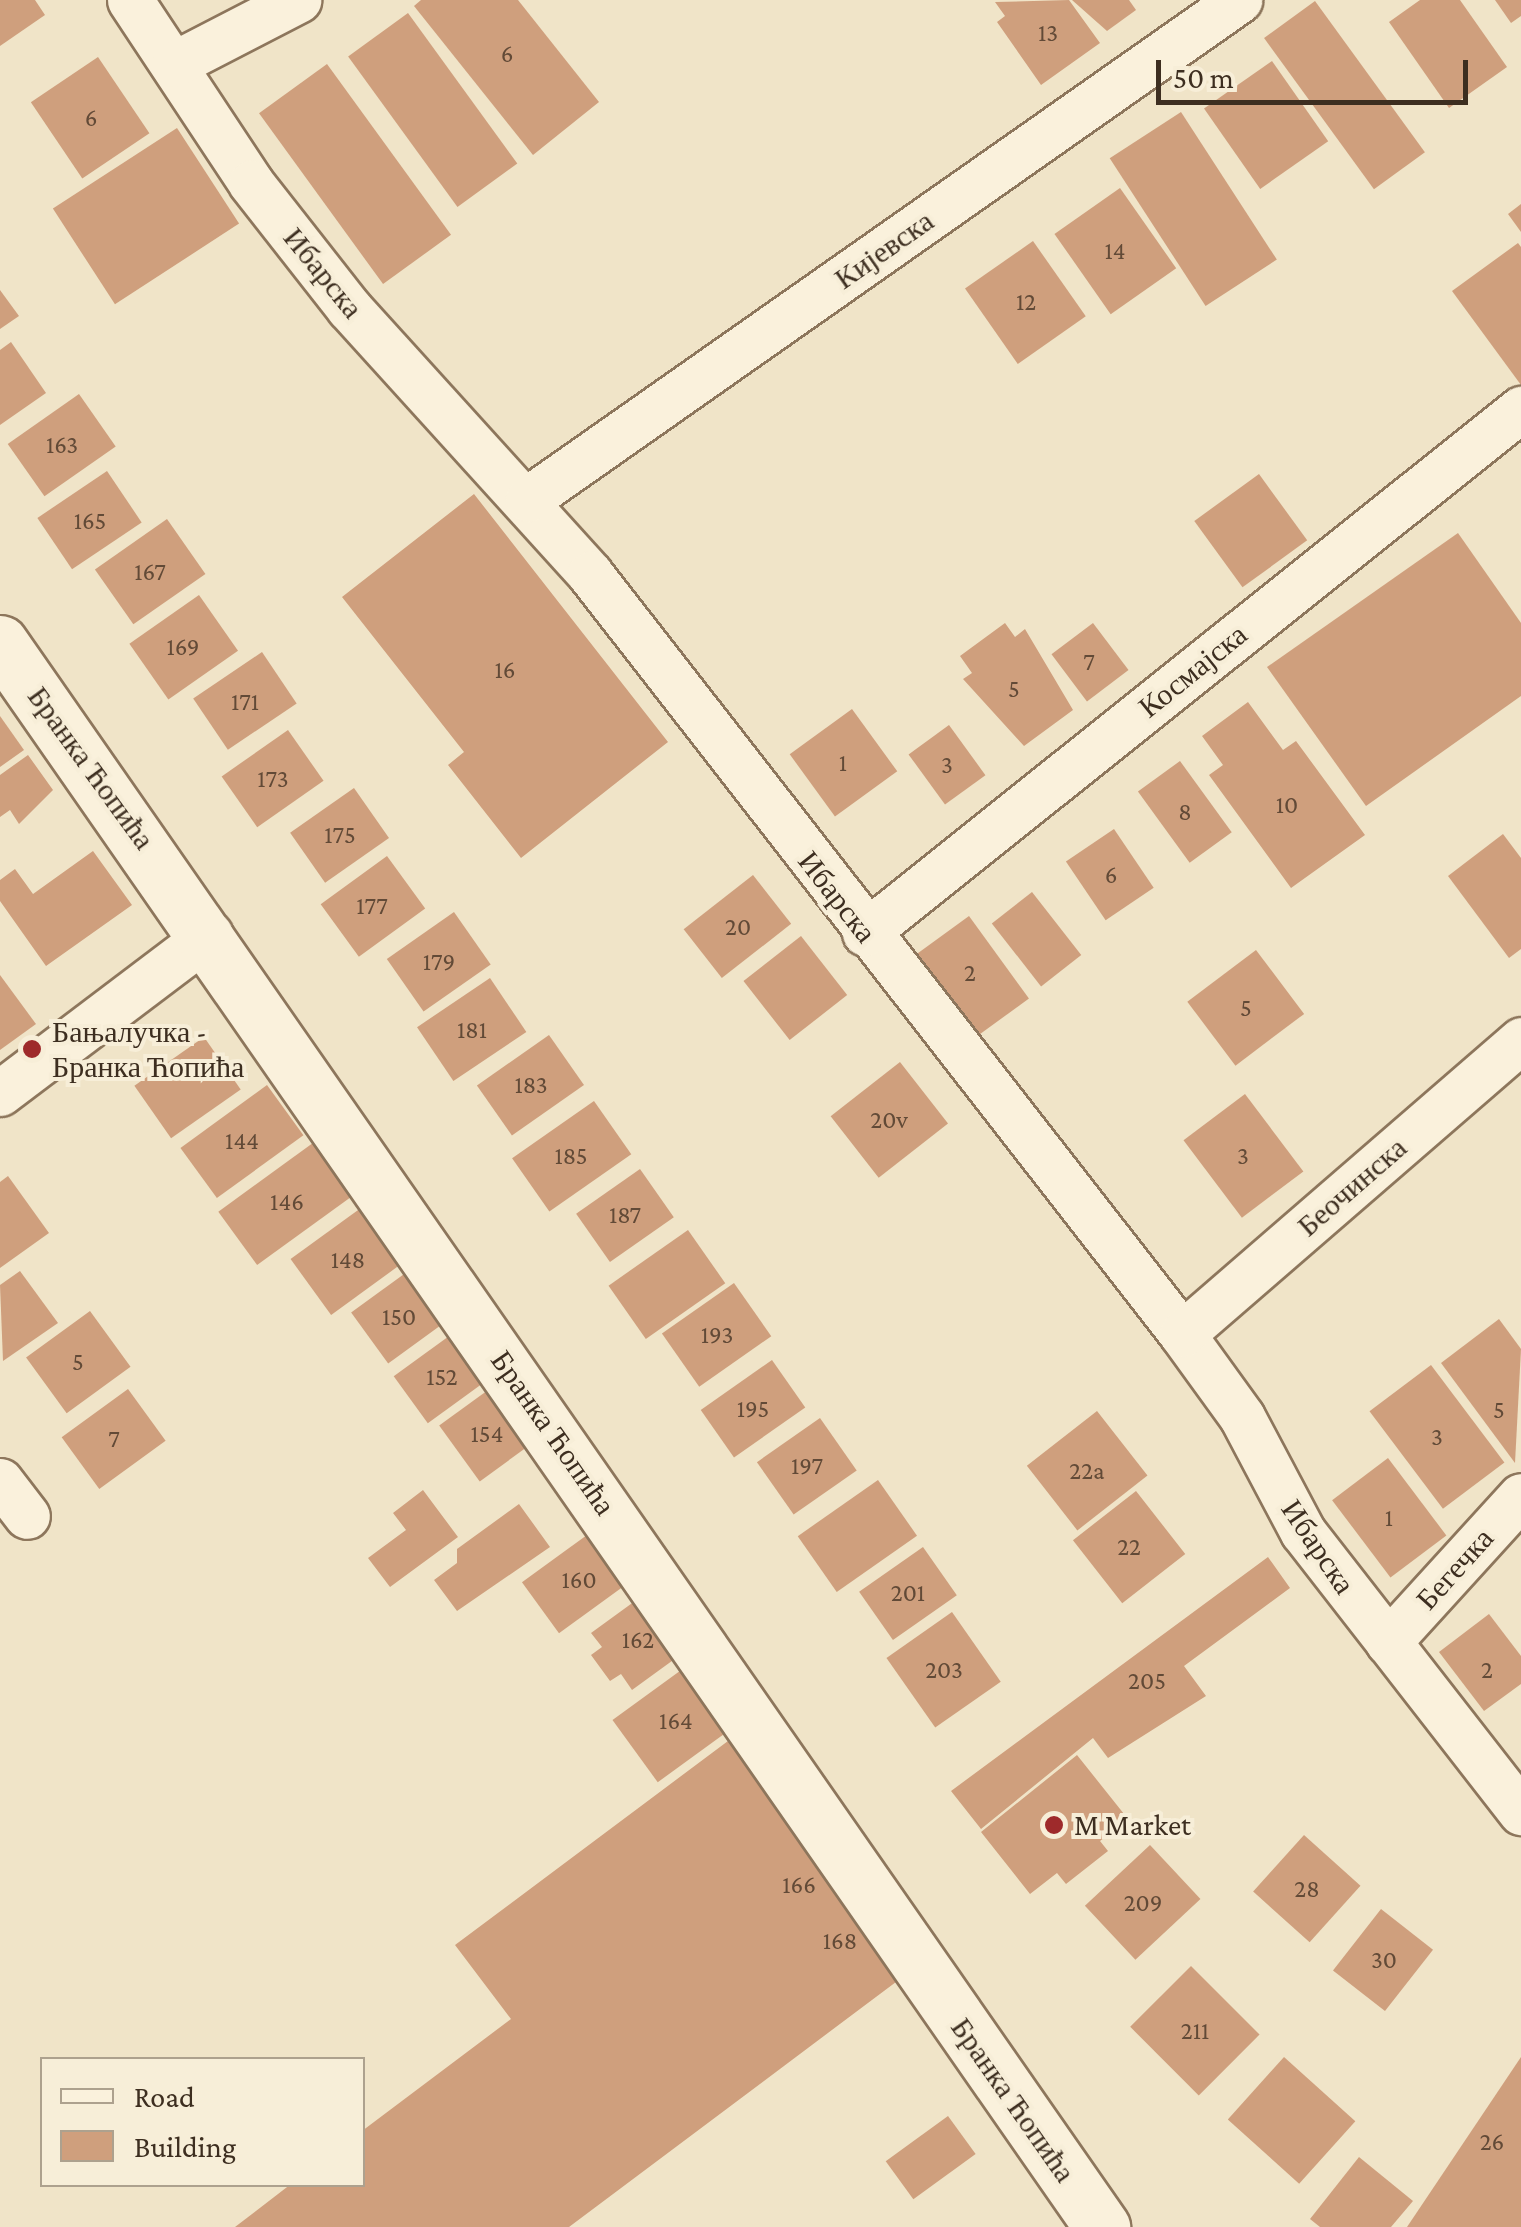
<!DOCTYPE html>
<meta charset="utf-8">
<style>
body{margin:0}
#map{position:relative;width:1521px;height:2227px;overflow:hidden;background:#f0e4c8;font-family:"Crimson Pro",serif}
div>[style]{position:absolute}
.building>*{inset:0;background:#cf9f7d;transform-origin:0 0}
.roads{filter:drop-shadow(2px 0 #8d765c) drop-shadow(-2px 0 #8d765c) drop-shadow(0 2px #8d765c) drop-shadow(0 -2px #8d765c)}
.minor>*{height:45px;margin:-22.5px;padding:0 22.5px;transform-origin:22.5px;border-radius:22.5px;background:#faf1dc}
.tertiary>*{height:55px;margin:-27.5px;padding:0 27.5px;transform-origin:27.5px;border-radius:27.5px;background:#faf1dc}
.dots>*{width:28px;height:28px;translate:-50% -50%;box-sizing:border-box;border:5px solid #f7eed8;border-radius:50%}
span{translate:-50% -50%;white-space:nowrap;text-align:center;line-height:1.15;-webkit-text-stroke:8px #f7eed8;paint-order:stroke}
.number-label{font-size:25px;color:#624a37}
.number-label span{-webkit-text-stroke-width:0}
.street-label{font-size:30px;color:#3d2e20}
.poi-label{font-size:30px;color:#3d2e20}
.left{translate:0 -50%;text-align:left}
.legend{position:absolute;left:40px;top:2057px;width:325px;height:130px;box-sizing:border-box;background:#f7eed8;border:2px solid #ada18e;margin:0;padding:12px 18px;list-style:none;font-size:30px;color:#3d2e20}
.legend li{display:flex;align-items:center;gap:20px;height:50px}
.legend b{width:50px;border:2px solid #ada18e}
.scale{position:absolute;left:1156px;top:60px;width:312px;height:45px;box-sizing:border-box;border:5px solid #3d2e20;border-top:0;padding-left:12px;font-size:30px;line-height:35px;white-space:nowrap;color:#3d2e20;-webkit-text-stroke:8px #f7eed8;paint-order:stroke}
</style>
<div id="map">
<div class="building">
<i style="clip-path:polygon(0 0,35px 0,45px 15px,0 46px)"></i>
<i style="clip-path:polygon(421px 0,518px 0,599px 102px,533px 155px,414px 6px)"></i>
<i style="clip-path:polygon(1069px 0,1100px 43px,1041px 85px,997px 22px,1005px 16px,995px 2px)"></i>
<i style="clip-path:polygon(1072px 0,1129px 0,1136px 10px,1107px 31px)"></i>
<i style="clip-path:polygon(1420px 0,1460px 0,1507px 67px,1449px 108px,1389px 22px)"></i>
<i style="clip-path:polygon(1495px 0,1521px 0,1521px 16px,1511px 23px)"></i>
<i style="left:1315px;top:1px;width:187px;height:63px;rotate:54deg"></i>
<i style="left:408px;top:13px;width:186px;height:74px;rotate:54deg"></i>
<i style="left:98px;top:57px;width:92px;height:81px;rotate:56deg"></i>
<i style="left:1272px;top:61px;width:98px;height:83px;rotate:55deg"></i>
<i style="left:327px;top:64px;width:211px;height:84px;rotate:54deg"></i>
<i style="left:1181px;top:112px;width:176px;height:85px;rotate:57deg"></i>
<i style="left:177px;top:128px;width:114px;height:148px;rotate:57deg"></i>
<i style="left:1120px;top:188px;width:98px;height:80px;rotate:55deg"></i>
<i style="clip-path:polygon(1521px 204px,1521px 232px,1508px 214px)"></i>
<i style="left:1033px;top:241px;width:92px;height:83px;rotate:55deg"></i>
<i style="clip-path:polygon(1518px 243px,1521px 247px,1521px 385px,1452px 291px)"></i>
<i style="clip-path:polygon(0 290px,19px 316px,0 329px)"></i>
<i style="clip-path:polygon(11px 342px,46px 393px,0 425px,0 350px)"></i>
<i style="left:79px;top:394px;width:64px;height:87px;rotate:55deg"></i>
<i style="left:107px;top:471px;width:62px;height:84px;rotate:56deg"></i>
<i style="left:1259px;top:474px;width:82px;height:80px;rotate:54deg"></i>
<i style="clip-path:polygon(474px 494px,668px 742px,521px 858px,448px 765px,464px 752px,342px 597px)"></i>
<i style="left:167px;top:519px;width:67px;height:88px;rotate:55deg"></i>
<i style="clip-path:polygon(1458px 533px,1521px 623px,1521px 696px,1366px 806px,1267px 667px)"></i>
<i style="left:199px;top:595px;width:68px;height:85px;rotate:55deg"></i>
<i style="clip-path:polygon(1005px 623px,1015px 637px,1025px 629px,1073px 710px,1024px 746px,963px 679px,972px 673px,960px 656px)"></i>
<i style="left:1093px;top:623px;width:59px;height:52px;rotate:53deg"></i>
<i style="left:262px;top:652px;width:62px;height:83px;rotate:56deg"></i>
<i style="clip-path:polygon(1248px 702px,1283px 750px,1296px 741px,1365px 835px,1291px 888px,1209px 775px,1223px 765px,1202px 736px)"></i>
<i style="left:852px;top:709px;width:77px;height:77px;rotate:54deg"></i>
<i style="clip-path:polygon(0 716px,24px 750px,0 767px)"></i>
<i style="left:949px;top:725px;width:62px;height:50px;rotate:54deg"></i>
<i style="left:288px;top:730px;width:62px;height:81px;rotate:55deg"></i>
<i style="clip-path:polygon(28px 755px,53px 790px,19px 824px,10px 810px,0 817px,0 775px)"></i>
<i style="left:1180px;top:761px;width:88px;height:52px;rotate:54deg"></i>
<i style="left:354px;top:788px;width:61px;height:78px;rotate:55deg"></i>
<i style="left:1114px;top:829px;width:71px;height:58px;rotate:56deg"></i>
<i style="clip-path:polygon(1503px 834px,1521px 858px,1521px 949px,1509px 958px,1448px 876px)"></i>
<i style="clip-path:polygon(93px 851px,132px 905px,46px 966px,0 901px,0 880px,15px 869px,33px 894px)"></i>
<i style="left:387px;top:856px;width:65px;height:82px;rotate:54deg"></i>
<i style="left:753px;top:875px;width:62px;height:88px;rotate:52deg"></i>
<i style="left:1032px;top:892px;width:80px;height:51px;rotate:52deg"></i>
<i style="left:454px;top:912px;width:64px;height:82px;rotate:55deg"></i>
<i style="left:969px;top:916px;width:102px;height:65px;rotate:54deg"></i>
<i style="left:801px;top:936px;width:75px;height:73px;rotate:52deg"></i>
<i style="left:1256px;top:950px;width:80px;height:86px;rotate:53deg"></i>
<i style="clip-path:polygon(0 975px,36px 1024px,0 1050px)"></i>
<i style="left:490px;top:978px;width:65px;height:88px;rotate:56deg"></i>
<i style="left:549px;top:1035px;width:61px;height:88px;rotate:55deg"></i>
<i style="left:204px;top:1037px;width:64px;height:85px;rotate:55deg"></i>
<i style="left:900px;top:1062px;width:78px;height:88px;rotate:52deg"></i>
<i style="left:267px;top:1085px;width:62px;height:107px;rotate:54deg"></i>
<i style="left:1245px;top:1094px;width:97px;height:77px;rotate:53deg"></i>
<i style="left:594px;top:1101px;width:65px;height:100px;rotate:55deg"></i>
<i style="left:317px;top:1140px;width:66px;height:122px;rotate:54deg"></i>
<i style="left:640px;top:1169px;width:59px;height:78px;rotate:55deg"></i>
<i style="clip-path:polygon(8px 1176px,49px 1233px,0 1268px,0 1182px)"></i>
<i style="left:365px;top:1205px;width:69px;height:92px;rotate:54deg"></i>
<i style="left:688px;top:1230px;width:65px;height:97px;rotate:55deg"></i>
<i style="left:411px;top:1269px;width:63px;height:74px;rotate:54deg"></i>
<i style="clip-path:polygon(20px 1271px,58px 1323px,3px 1361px,0 1285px)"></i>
<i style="left:734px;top:1283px;width:65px;height:88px;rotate:55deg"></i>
<i style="left:90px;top:1311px;width:69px;height:79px;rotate:54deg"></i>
<i style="clip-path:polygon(1499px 1319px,1521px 1349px,1515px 1463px,1441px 1363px)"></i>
<i style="left:456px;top:1331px;width:58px;height:77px;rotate:54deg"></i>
<i style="left:772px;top:1360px;width:58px;height:87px;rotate:55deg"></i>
<i style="left:1431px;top:1365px;width:122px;height:77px;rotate:53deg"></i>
<i style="left:495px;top:1385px;width:69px;height:69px;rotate:54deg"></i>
<i style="left:128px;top:1389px;width:64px;height:82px;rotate:54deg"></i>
<i style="left:1097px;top:1411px;width:82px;height:89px;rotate:52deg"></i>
<i style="left:820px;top:1418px;width:64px;height:77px;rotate:55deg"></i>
<i style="left:1388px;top:1458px;width:97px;height:70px;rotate:53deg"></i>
<i style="left:878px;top:1480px;width:68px;height:98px;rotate:55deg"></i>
<i style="clip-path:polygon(423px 1490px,458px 1537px,390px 1587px,368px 1558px,406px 1530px,393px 1513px)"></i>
<i style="left:1136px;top:1491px;width:80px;height:80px;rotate:52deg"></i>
<i style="clip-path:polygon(519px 1504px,550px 1547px,457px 1611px,434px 1580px,457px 1563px,457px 1549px)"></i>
<i style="left:598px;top:1527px;width:63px;height:94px;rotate:54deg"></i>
<i style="left:923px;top:1547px;width:59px;height:78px;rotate:55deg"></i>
<i style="clip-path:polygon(1268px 1557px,1290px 1588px,1184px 1666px,1206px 1696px,1108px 1758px,1093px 1738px,981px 1829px,951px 1791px)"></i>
<i style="clip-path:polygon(646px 1593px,687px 1650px,632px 1690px,621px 1674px,610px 1681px,591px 1655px,602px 1647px,591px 1633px)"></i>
<i style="left:952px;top:1612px;width:85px;height:80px;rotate:55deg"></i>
<i style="clip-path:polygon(1489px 1614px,1521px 1656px,1521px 1684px,1484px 1711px,1439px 1652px)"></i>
<i style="left:695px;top:1660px;width:77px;height:102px;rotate:54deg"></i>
<i style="clip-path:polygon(728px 1741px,904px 1976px,569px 2227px,235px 2227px,291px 2184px,362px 2184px,362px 2131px,511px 2019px,455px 1945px)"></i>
<i style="clip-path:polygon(1077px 1755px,1128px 1819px,1100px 1841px,1108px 1851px,1066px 1884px,1057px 1873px,1030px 1894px,981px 1832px)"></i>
<i style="left:1304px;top:1835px;width:76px;height:76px;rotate:42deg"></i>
<i style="left:1150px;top:1845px;width:74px;height:89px;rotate:47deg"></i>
<i style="left:1381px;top:1909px;width:66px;height:78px;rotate:38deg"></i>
<i style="left:1191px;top:1966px;width:97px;height:86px;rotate:45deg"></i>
<i style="left:1284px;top:2057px;width:96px;height:84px;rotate:42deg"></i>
<i style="clip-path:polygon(1521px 2057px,1521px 2227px,1407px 2227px)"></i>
<i style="left:948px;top:2116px;width:47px;height:77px;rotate:54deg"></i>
<i style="clip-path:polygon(1359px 2157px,1413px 2201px,1391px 2227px,1320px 2227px,1310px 2219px)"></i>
</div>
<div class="roads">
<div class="minor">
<i style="left:130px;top:0;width:219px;rotate:56.5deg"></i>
<i style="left:251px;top:183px;width:159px;rotate:51.9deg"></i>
<i style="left:349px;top:308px;width:359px;rotate:47.8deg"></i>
<i style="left:590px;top:574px;width:963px;rotate:52.08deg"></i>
<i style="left:1182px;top:1334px;width:102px;rotate:54.1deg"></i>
<i style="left:1242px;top:1417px;width:130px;rotate:62.1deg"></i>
<i style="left:1303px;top:1532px;width:355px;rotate:52.1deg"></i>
<i style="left:174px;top:64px;width:140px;rotate:-27.3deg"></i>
<i style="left:528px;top:499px;width:869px;rotate:-35.06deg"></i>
<i style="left:865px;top:933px;width:840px;rotate:-38.62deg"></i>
<i style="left:0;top:1093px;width:263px;rotate:-37.1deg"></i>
<i style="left:1182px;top:1334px;width:449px;rotate:-40.9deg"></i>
<i style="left:0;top:1481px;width:44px;rotate:52.4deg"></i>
<i style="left:1388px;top:1642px;width:197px;rotate:-47.7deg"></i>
</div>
<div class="tertiary">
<i style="left:0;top:643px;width:1930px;rotate:55.17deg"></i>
</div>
</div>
<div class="dots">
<i style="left:32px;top:1049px;background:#9e2a2b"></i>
<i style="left:1054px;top:1825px;background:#9e2a2b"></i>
</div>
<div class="number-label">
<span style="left:1048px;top:33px">13</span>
<span style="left:507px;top:54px">6</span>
<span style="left:91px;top:118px">6</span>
<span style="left:1115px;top:251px">14</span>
<span style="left:1026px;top:302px">12</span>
<span style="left:62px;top:445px">163</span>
<span style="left:90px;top:521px">165</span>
<span style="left:150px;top:572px">167</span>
<span style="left:183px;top:647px">169</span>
<span style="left:1089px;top:662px">7</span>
<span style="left:505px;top:670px">16</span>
<span style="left:1014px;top:689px">5</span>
<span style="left:245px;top:702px">171</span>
<span style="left:843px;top:763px">1</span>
<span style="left:947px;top:765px">3</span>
<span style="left:273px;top:779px">173</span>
<span style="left:1287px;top:805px">10</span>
<span style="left:1185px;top:812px">8</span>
<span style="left:340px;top:835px">175</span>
<span style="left:1111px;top:875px">6</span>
<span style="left:372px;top:906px">177</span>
<span style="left:738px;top:927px">20</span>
<span style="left:439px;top:962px">179</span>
<span style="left:970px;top:973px">2</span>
<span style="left:1246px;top:1008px">5</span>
<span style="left:472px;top:1030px">181</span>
<span style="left:531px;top:1085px">183</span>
<span style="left:889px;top:1120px">20v</span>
<span style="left:242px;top:1141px">144</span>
<span style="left:571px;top:1156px">185</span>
<span style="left:1243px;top:1156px">3</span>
<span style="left:287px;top:1202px">146</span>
<span style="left:625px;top:1215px">187</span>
<span style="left:348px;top:1260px">148</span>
<span style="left:399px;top:1317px">150</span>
<span style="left:717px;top:1335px">193</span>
<span style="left:78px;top:1362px">5</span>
<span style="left:442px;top:1377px">152</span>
<span style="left:753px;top:1409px">195</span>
<span style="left:1499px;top:1410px">5</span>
<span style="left:487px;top:1434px">154</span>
<span style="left:1437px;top:1437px">3</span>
<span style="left:114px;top:1439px">7</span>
<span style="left:807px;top:1466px">197</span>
<span style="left:1087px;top:1471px">22a</span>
<span style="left:1389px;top:1518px">1</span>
<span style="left:1129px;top:1547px">22</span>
<span style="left:579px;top:1580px">160</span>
<span style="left:908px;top:1593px">201</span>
<span style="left:638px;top:1640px">162</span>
<span style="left:944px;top:1670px">203</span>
<span style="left:1487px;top:1670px">2</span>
<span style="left:1147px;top:1681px">205</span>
<span style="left:676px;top:1721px">164</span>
<span style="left:799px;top:1885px">166</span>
<span style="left:1307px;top:1889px">28</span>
<span style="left:1143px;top:1903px">209</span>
<span style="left:840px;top:1941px">168</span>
<span style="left:1384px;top:1960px">30</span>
<span style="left:1195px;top:2031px">211</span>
<span style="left:1492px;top:2142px">26</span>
</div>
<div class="street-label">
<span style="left:884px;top:250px;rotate:-35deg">Кијевска</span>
<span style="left:323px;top:273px;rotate:51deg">Ибарска</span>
<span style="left:1193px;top:671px;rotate:-39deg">Космајска</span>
<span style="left:91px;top:768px;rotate:54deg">Бранка Ћопића</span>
<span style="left:837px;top:897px;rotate:52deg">Ибарска</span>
<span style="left:1352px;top:1187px;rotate:-41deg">Беочинска</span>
<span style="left:553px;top:1433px;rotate:55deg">Бранка Ћопића</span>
<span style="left:1318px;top:1547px;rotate:56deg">Ибарска</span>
<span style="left:1455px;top:1569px;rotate:-48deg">Бегечка</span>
<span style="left:1013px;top:2100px;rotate:55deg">Бранка Ћопића</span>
</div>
<div class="poi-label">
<span class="left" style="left:52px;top:1049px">Бањалучка -<br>Бранка Ћопића</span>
<span class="left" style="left:1074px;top:1825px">M Market</span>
</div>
<ul class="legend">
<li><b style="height:12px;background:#faf1dc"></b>Road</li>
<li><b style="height:28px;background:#cf9f7d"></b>Building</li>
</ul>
<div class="scale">50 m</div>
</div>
